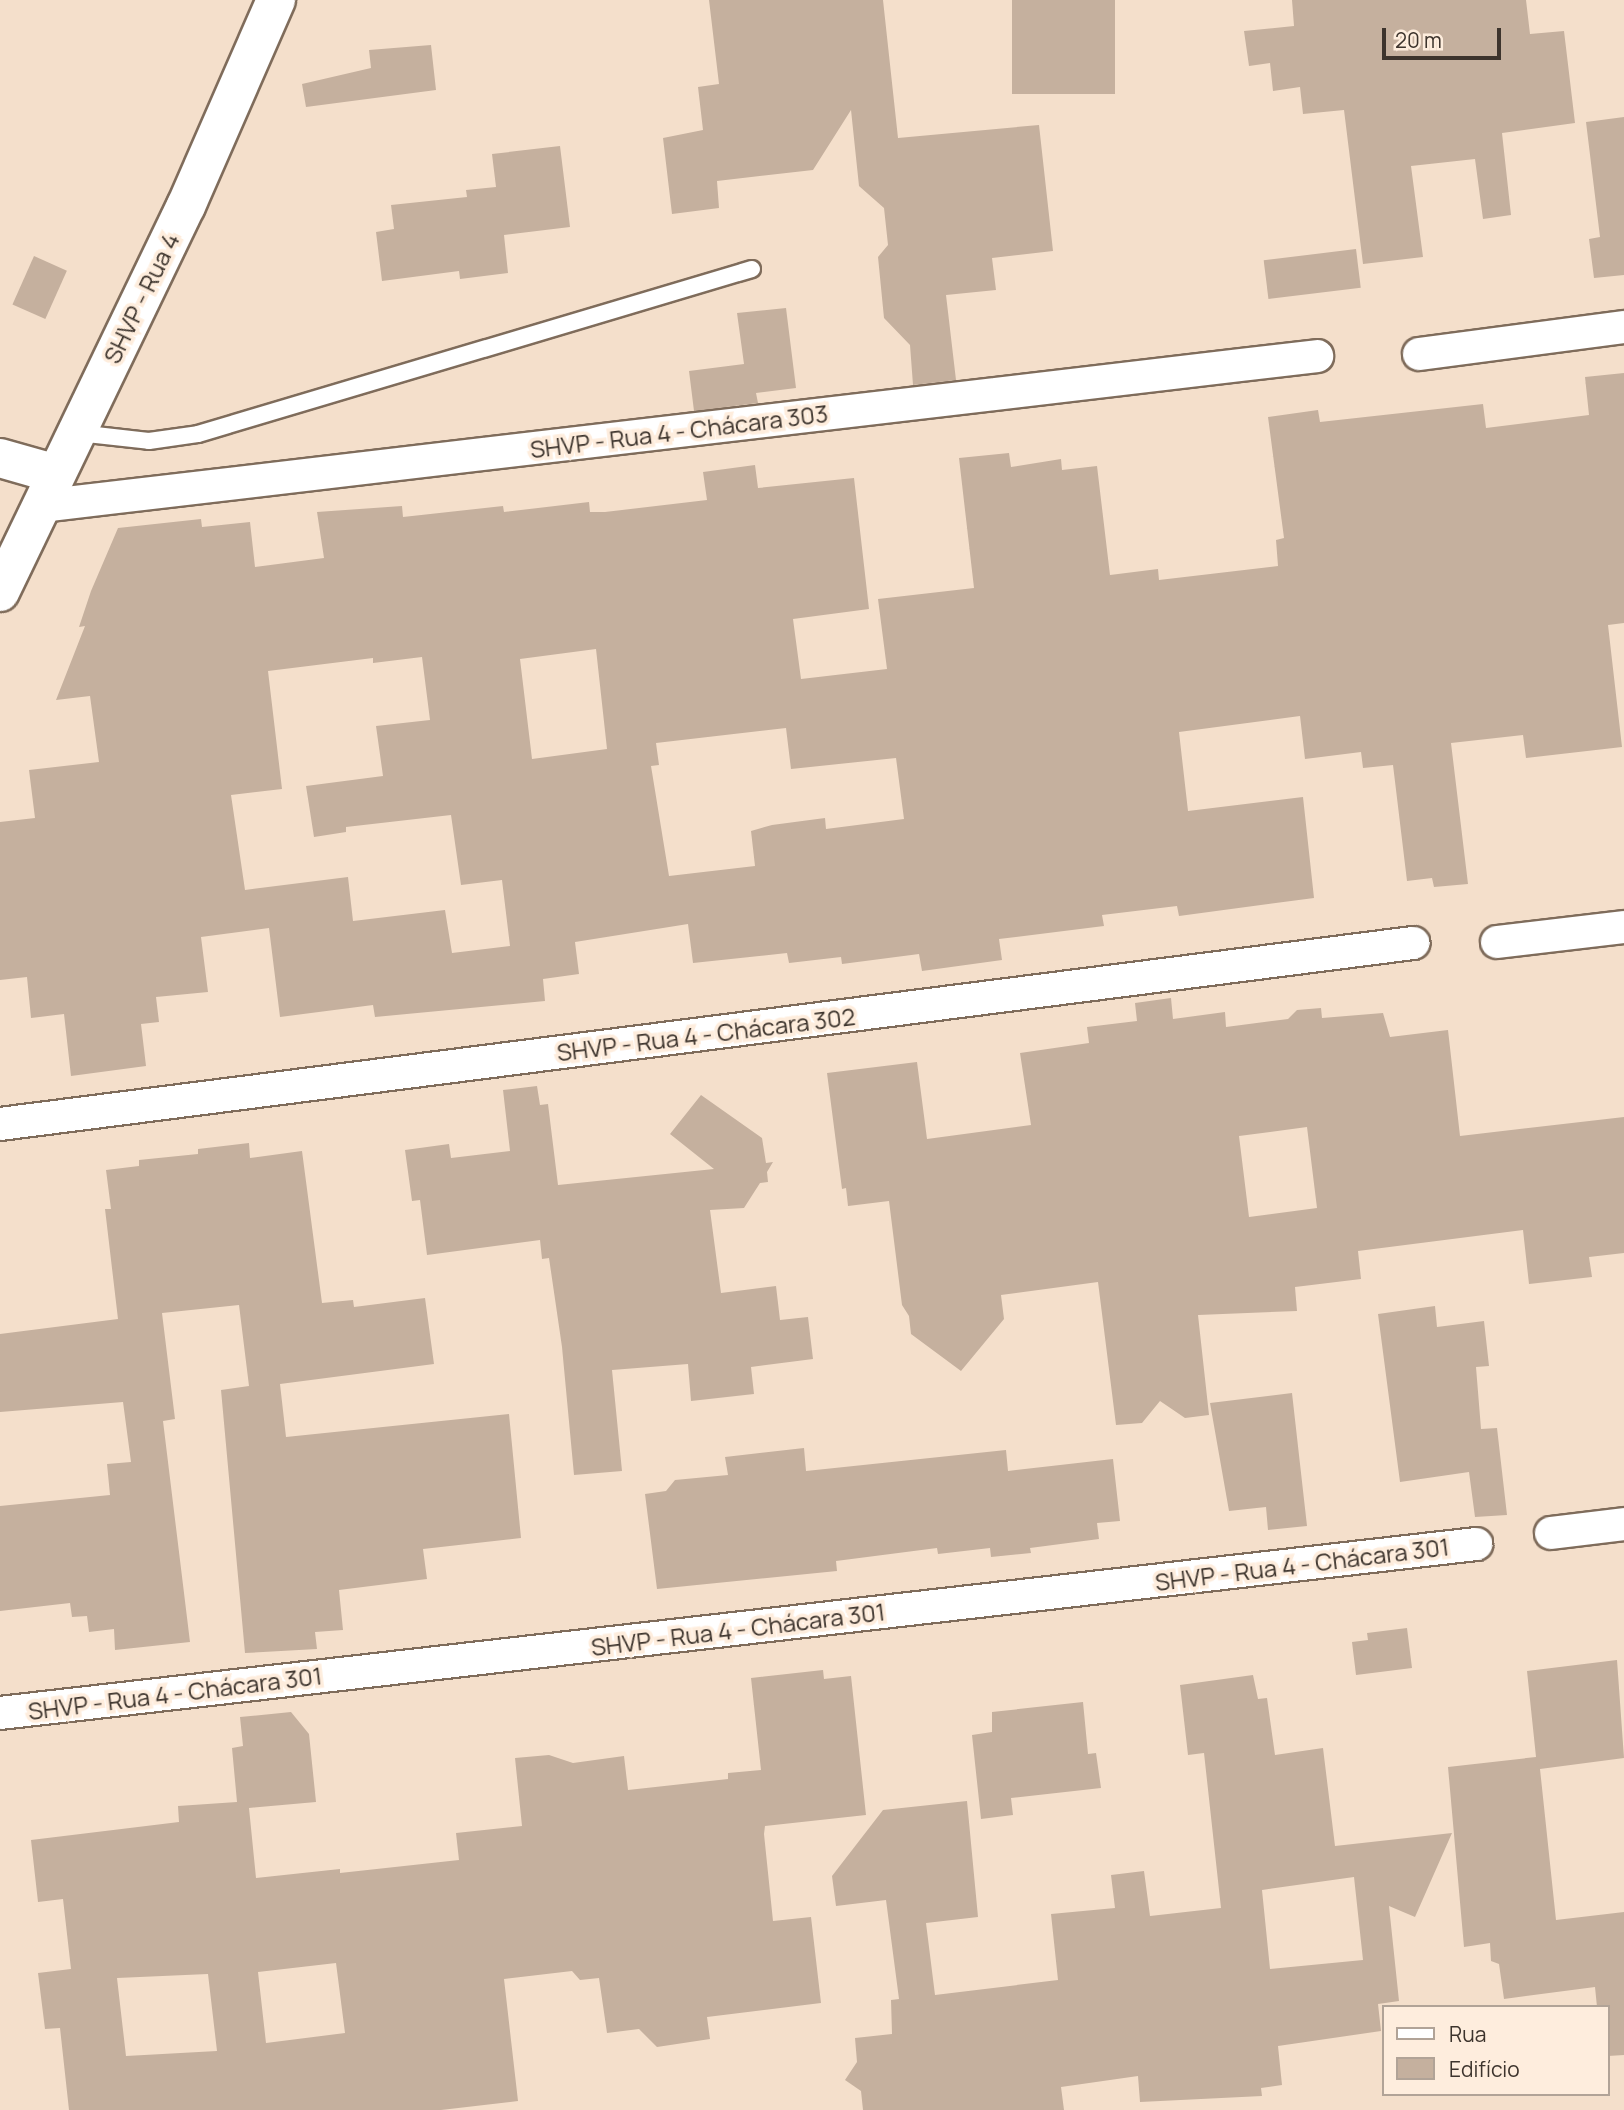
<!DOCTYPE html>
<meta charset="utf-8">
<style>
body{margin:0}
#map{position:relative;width:1624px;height:2110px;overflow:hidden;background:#f4dfcb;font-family:Manrope,sans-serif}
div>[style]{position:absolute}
.building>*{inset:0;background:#c5b09e;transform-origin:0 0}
.roads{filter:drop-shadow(2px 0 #7f6c5b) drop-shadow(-2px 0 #7f6c5b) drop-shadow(0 2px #7f6c5b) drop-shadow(0 -2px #7f6c5b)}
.service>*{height:16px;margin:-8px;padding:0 8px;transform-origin:8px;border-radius:8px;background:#fff}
.minor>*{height:32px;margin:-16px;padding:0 16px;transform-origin:16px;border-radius:16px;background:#fff}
.tertiary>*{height:38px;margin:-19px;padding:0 19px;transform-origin:19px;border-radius:19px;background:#fff}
span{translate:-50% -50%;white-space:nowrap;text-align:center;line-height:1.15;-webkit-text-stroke:7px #feeddd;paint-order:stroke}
.street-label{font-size:24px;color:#3d342d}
.legend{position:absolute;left:1382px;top:2005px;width:228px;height:91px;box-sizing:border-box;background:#feeddd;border:2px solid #b1a397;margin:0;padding:9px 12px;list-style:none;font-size:21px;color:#3d342d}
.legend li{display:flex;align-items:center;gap:14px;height:35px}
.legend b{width:35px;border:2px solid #b1a397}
.scale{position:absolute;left:1382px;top:28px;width:119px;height:32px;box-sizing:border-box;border:4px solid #3d342d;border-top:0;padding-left:9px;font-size:21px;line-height:24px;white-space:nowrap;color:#3d342d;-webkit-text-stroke:5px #feeddd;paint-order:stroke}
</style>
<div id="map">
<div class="building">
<i style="clip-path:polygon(709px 0,883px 0,898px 138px,1039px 125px,1053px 251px,992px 258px,996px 290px,946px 295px,956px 380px,913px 385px,910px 345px,884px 318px,878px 257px,888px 245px,884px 208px,859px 186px,851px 110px,813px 170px,717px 181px,719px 208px,672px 214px,663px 138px,703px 130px,698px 87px,719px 84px)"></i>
<i style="left:1012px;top:0;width:103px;height:94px"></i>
<i style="clip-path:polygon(1292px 0,1526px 0,1530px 34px,1564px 31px,1575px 123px,1502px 133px,1511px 215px,1483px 219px,1475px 159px,1411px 166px,1423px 257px,1363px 264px,1344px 110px,1303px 114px,1300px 87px,1273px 91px,1270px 63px,1249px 66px,1244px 31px,1294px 26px)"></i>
<i style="clip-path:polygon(431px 45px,436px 90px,306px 107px,302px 84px,371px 68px,369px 50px)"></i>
<i style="clip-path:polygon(1624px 117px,1624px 275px,1594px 278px,1589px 239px,1600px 237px,1586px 122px)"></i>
<i style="clip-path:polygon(560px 146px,570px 227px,504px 235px,508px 273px,460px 279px,459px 271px,382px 281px,376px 232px,394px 229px,391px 205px,467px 197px,466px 190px,496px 187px,492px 154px)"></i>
<i style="left:1356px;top:249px;width:39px;height:93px;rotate:83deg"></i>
<i style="left:34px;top:256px;width:36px;height:53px;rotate:24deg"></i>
<i style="clip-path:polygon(786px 308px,796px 388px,756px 393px,758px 403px,694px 411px,689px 371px,744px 364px,737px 313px)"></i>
<i style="clip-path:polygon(evenodd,1624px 373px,1624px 623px,1608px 625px,1622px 747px,1526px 758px,1523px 735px,1451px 743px,1468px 884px,1434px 887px,1432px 878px,1407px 881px,1393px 765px,1363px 768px,1361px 752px,1305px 759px,1300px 716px,1179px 732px,1188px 811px,1303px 797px,1314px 898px,1179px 916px,1177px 906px,1102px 915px,1104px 926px,999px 939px,1002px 960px,922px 971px,919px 954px,842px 964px,841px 957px,789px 963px,787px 953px,693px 963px,688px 924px,575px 942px,579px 974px,543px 979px,545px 1001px,375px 1017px,373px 1005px,280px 1017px,269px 928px,201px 937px,208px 992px,156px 997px,159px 1022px,141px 1024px,146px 1066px,71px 1076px,64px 1014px,31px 1018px,27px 977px,0 980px,0 822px,35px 818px,29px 770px,99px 762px,90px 696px,56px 700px,85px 626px,79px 627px,91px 591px,118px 528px,201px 519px,202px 527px,250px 522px,255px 567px,324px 558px,317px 512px,402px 506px,403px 517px,503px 506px,504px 512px,589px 502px,590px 512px,605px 512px,707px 500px,703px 472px,755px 465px,758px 488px,854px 478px,869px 609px,793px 619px,801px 679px,887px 669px,878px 599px,974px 588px,959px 458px,1009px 453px,1011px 467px,1061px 459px,1062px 470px,1097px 466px,1110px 575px,1158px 569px,1159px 580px,1278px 566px,1276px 540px,1284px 538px,1268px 417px,1318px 410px,1320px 422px,1483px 404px,1486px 428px,1589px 415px,1585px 377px,1624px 373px,596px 649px,607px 749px,532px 759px,520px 659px,596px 649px,1624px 373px,422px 657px,430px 720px,376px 726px,383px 776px,306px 786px,314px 837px,346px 832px,346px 827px,451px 815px,461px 885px,502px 880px,510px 946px,452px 953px,445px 910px,353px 921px,348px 877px,245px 890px,231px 795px,282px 789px,268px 671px,373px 658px,373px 663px,422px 657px,1624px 373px,786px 728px,791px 769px,896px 758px,904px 819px,826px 829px,825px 818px,772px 825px,751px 831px,755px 866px,669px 876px,651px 766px,659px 765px,656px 743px,786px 728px)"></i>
<i style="clip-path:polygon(evenodd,1171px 998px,1173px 1019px,1225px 1012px,1226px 1027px,1288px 1019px,1297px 1010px,1321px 1008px,1322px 1018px,1383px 1013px,1390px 1037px,1448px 1030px,1460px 1136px,1624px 1117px,1624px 1253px,1589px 1257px,1592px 1277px,1529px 1284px,1523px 1230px,1358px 1251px,1361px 1279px,1295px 1287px,1297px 1311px,1198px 1315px,1209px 1415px,1185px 1418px,1160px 1401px,1142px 1423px,1116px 1425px,1098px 1282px,1001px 1295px,1004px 1319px,961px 1371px,911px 1334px,909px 1316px,902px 1305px,889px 1201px,848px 1206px,846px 1188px,842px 1189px,827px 1073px,917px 1062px,927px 1139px,1031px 1125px,1020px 1053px,1089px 1043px,1087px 1027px,1137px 1021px,1135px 1003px,1171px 998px,1307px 1127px,1317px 1208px,1249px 1217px,1239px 1136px,1307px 1127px)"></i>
<i style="clip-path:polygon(537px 1086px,540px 1105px,548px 1104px,558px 1185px,714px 1169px,670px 1134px,701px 1095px,762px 1138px,766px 1163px,773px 1162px,767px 1172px,768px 1182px,760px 1183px,744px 1208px,710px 1210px,721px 1293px,776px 1286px,780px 1320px,808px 1317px,813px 1359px,751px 1367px,754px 1394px,691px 1401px,688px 1364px,612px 1370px,622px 1471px,574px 1475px,562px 1347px,549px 1258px,542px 1259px,540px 1240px,427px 1255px,420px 1200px,412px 1201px,405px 1150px,449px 1144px,451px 1158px,510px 1151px,503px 1090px)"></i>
<i style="clip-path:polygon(249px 1143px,250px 1158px,302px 1151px,322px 1303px,353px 1300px,354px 1307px,425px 1298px,434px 1364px,280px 1384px,286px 1437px,509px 1414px,521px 1538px,423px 1549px,427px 1579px,339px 1590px,343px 1630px,315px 1632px,317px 1649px,245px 1653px,221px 1390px,249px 1386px,239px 1305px,162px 1313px,175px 1419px,163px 1421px,190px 1642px,115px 1650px,114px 1629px,89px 1632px,87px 1616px,72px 1617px,70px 1603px,0 1611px,0 1506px,110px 1495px,107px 1464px,131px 1462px,123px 1402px,0 1412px,0 1334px,118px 1319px,105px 1209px,111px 1209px,106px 1170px,139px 1166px,139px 1160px,198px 1154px,198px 1149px)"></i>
<i style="clip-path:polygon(1435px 1306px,1437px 1327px,1484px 1321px,1489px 1366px,1476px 1367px,1481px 1429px,1497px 1428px,1507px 1515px,1475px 1517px,1469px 1472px,1400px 1482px,1378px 1314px)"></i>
<i style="clip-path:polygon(1292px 1393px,1307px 1526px,1268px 1530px,1266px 1507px,1229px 1511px,1210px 1403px)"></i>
<i style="clip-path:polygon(804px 1448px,806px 1471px,1006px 1450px,1008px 1471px,1113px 1459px,1120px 1521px,1097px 1523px,1099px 1539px,1030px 1548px,1031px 1553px,991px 1557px,990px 1548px,938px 1554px,937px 1548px,836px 1561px,837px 1571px,657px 1589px,645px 1494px,666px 1491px,675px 1480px,728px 1475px,725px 1457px)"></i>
<i style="clip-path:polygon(1407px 1628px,1412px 1668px,1356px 1675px,1352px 1642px,1368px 1640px,1367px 1633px)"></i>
<i style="clip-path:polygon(1617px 1660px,1624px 1758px,1540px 1769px,1556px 1920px,1624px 1912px,1624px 2055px,1608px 2056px,1608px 2007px,1597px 2007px,1595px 1987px,1504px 1999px,1499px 1964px,1491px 1961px,1490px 1943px,1464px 1947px,1448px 1767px,1536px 1757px,1527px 1671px)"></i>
<i style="clip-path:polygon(evenodd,823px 1670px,824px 1679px,851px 1676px,866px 1815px,765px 1826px,764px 1834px,773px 1921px,811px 1917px,821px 2003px,707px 2017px,710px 2039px,657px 2047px,639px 2029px,607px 2033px,599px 1978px,580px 1980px,572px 1971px,504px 1979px,518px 2101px,441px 2110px,69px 2110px,60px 2028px,45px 2029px,38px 1973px,71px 1969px,63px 1899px,38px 1902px,31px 1840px,179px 1822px,178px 1806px,237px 1802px,232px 1748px,243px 1746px,240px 1717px,291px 1712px,309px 1734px,316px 1802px,249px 1808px,256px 1878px,340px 1869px,340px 1873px,459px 1860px,456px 1833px,522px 1826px,515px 1758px,549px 1755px,573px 1763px,624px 1756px,628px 1790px,728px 1779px,728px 1773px,761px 1770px,751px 1678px,823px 1670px,336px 1963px,345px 2033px,266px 2043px,258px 1972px,336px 1963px,823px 1670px,208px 1974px,217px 2051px,126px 2056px,117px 1978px,208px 1974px)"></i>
<i style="clip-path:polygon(evenodd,1253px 1675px,1258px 1699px,1267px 1698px,1275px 1755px,1323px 1748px,1335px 1846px,1452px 1833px,1415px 1917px,1389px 1906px,1399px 2001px,1378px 2004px,1381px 2031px,1278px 2046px,1282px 2085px,1261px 2088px,1262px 2096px,1140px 2102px,1138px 2076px,1061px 2087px,1064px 2110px,863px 2110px,861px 2091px,845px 2080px,857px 2062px,855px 2038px,892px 2034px,891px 2000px,899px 1999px,886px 1900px,836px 1906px,832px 1876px,883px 1810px,967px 1801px,978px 1917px,926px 1923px,935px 1995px,1058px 1980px,1051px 1914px,1115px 1908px,1111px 1875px,1144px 1871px,1150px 1916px,1221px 1908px,1204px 1753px,1188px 1755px,1180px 1685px,1253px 1675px,1354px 1877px,1363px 1960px,1270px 1969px,1262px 1890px,1354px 1877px)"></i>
<i style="clip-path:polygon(1083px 1702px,1088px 1754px,1096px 1753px,1101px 1788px,1011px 1798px,1013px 1815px,981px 1819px,972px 1735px,992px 1732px,992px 1712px)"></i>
</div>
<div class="roads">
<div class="service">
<i style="left:78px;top:433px;width:71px;rotate:6.4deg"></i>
<i style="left:149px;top:441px;width:49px;rotate:-8.1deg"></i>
<i style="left:198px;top:434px;width:578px;rotate:-16.59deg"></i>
</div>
<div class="minor">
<i style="left:1419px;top:354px;width:207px;rotate:-7.5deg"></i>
<i style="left:41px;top:506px;width:1285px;rotate:-6.7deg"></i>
<i style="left:1497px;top:942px;width:128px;rotate:-6.7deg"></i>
<i style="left:0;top:1124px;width:1425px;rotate:-7.3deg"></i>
<i style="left:1551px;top:1533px;width:74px;rotate:-7deg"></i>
<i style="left:0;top:1713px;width:1486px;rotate:-6.53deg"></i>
</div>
<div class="tertiary">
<i style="left:0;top:458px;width:58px;rotate:15.9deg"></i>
<i style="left:0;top:592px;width:428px;rotate:-64.3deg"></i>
<i style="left:186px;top:206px;width:225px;rotate:-66.4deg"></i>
</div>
</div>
<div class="street-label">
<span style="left:141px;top:298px;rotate:-64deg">SHVP - Rua 4</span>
<span style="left:679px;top:431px;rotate:-7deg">SHVP - Rua 4 - Chácara 303</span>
<span style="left:706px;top:1034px;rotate:-7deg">SHVP - Rua 4 - Chácara 302</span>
<span style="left:1302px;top:1564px;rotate:-7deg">SHVP - Rua 4 - Chácara 301</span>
<span style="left:738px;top:1629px;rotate:-7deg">SHVP - Rua 4 - Chácara 301</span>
<span style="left:175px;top:1693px;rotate:-7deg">SHVP - Rua 4 - Chácara 301</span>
</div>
<ul class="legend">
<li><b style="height:9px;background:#fff"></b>Rua</li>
<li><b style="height:19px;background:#c5b09e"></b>Edifício</li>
</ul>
<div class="scale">20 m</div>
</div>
